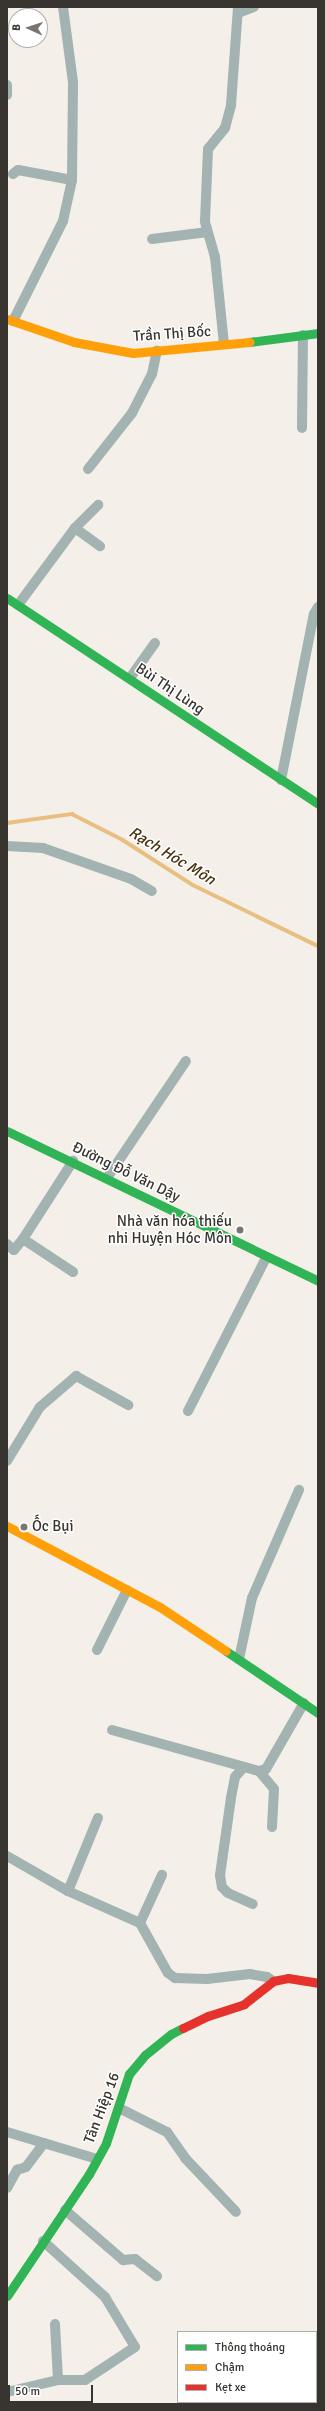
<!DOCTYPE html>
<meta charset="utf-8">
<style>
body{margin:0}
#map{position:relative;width:325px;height:2411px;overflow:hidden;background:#f4efe8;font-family:Signika,sans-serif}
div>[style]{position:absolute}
.stream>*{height:3.5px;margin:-1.75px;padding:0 1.75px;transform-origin:1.75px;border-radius:1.75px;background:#e8bf80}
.street>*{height:10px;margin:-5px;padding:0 5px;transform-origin:5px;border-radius:5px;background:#a2b3b1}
.fast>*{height:9px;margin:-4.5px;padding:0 4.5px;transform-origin:4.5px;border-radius:4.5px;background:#30b455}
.slow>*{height:9px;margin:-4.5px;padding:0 4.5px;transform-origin:4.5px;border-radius:4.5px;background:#ff9f0a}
.jam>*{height:9px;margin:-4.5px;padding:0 4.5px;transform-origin:4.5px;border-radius:4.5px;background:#e5322d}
.dots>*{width:11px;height:11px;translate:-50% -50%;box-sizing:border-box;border:2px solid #fff;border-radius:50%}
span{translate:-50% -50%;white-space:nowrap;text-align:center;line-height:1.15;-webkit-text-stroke:3px #fff;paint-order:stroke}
.street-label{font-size:15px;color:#38342f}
.poi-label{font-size:15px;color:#38342f}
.right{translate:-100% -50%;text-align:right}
.left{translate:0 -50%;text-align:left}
.water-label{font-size:16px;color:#49320d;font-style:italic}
.frame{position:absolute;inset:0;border:8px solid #38342f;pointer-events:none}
.legend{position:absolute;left:177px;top:2331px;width:140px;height:72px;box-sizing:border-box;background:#fff;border:1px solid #afaeac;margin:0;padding:5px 7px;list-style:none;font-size:12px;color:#38342f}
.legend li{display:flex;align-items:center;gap:8px;height:20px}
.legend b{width:20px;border:1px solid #afaeac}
.north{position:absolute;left:8px;top:8px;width:40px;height:40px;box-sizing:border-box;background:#fff;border:1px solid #afaeac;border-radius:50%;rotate:273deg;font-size:11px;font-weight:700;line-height:16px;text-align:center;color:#38342f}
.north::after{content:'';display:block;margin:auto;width:14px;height:18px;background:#7a7570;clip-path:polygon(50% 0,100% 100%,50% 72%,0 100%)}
.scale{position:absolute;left:8px;top:2385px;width:85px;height:18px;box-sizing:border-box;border:2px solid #38342f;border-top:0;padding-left:5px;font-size:12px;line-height:14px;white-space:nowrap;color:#38342f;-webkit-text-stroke:3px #fff;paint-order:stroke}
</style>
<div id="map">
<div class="stream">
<i style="left:7px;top:823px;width:66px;rotate:-7.9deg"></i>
<i style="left:72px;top:814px;width:57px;rotate:27deg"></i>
<i style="left:123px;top:840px;width:83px;rotate:32.7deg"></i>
<i style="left:193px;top:885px;width:139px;rotate:26deg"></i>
</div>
<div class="street">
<i style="left:238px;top:13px;width:17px;rotate:-21deg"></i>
<i style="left:7px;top:85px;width:10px;rotate:90deg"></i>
<i style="left:13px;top:174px;width:6px;rotate:-39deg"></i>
<i style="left:18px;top:170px;width:55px;rotate:10.5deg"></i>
<i style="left:152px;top:239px;width:56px;rotate:-7.1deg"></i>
<i style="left:13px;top:321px;width:112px;rotate:-63.4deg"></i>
<i style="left:63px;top:221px;width:42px;rotate:-77.6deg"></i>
<i style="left:72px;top:180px;width:98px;rotate:-89.4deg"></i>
<i style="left:73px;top:82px;width:76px;rotate:-97.6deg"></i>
<i style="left:224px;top:344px;width:87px;rotate:-95.9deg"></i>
<i style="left:215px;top:257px;width:37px;rotate:-106deg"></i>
<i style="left:205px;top:221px;width:72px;rotate:-87.6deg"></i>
<i style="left:208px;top:149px;width:27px;rotate:-51deg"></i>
<i style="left:225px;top:128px;width:24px;rotate:-75deg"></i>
<i style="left:231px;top:105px;width:98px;rotate:-85.9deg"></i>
<i style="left:302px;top:428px;width:93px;rotate:-89.4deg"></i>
<i style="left:88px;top:469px;width:71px;rotate:-51.8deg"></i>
<i style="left:132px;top:413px;width:44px;rotate:-62.9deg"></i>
<i style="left:152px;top:374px;width:24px;rotate:-78deg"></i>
<i style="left:75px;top:528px;width:31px;rotate:36deg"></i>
<i style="left:18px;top:605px;width:96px;rotate:-53.5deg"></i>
<i style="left:75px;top:528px;width:33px;rotate:-45deg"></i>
<i style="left:130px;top:678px;width:43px;rotate:-54.5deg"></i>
<i style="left:281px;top:780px;width:169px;rotate:-78.8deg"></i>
<i style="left:314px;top:614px;width:8px;rotate:-60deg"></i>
<i style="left:7px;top:846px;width:36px;rotate:3deg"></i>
<i style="left:43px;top:848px;width:93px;rotate:19.4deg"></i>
<i style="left:131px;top:879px;width:24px;rotate:30deg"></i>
<i style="left:107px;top:1178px;width:141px;rotate:-56deg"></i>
<i style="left:23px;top:1239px;width:60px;rotate:33.4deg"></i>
<i style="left:7px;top:1244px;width:9px;rotate:41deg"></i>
<i style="left:14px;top:1250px;width:14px;rotate:-51deg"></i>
<i style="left:23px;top:1239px;width:93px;rotate:-57.3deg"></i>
<i style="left:188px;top:1411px;width:172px;rotate:-63deg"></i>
<i style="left:7px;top:1461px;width:63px;rotate:-58.6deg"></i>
<i style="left:40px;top:1407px;width:48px;rotate:-40.7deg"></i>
<i style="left:76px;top:1376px;width:60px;rotate:29.1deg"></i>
<i style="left:97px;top:1650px;width:67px;rotate:-63.4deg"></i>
<i style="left:239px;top:1659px;width:62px;rotate:-78deg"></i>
<i style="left:252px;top:1598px;width:118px;rotate:-66.5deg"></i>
<i style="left:112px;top:1730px;width:153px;rotate:15.6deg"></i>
<i style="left:259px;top:1771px;width:7px;rotate:-16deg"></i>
<i style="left:266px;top:1769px;width:76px;rotate:-60.1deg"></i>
<i style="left:244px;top:1767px;width:13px;rotate:132deg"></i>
<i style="left:235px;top:1777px;width:21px;rotate:101deg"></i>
<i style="left:231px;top:1798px;width:78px;rotate:98.1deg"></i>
<i style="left:220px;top:1875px;width:12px;rotate:81deg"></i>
<i style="left:222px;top:1887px;width:8px;rotate:45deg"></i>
<i style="left:228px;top:1893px;width:27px;rotate:24deg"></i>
<i style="left:259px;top:1771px;width:23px;rotate:50deg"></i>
<i style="left:274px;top:1789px;width:38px;rotate:93deg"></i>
<i style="left:7px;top:1856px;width:70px;rotate:29.8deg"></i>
<i style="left:68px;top:1891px;width:79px;rotate:-67.7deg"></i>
<i style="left:68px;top:1891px;width:79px;rotate:24deg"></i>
<i style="left:140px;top:1923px;width:53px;rotate:-65.4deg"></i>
<i style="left:140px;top:1923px;width:57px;rotate:60.8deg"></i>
<i style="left:168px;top:1973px;width:9px;rotate:36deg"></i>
<i style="left:175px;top:1978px;width:32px;rotate:2deg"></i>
<i style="left:207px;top:1979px;width:43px;rotate:-6.6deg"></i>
<i style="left:250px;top:1974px;width:17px;rotate:10deg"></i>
<i style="left:267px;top:1977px;width:7px;rotate:34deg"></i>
<i style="left:119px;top:2108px;width:54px;rotate:26.6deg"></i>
<i style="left:167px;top:2132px;width:32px;rotate:55deg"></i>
<i style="left:185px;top:2158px;width:74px;rotate:46.6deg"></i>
<i style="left:7px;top:2132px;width:94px;rotate:16.7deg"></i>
<i style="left:7px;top:2188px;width:21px;rotate:-61deg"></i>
<i style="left:17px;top:2170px;width:9px;rotate:-18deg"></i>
<i style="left:26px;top:2167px;width:30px;rotate:-53deg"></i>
<i style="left:65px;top:2210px;width:77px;rotate:40.8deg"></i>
<i style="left:123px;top:2260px;width:12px;rotate:-5deg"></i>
<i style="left:135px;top:2259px;width:28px;rotate:38deg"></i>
<i style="left:43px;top:2241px;width:84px;rotate:42.1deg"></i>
<i style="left:105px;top:2297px;width:58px;rotate:59deg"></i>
<i style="left:135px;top:2347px;width:60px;rotate:146.6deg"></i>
<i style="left:85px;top:2380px;width:27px;rotate:180deg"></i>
<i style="left:316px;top:2389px;width:3px;rotate:-45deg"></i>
<i style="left:7px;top:2392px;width:52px;rotate:-13.2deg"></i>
<i style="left:58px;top:2380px;width:56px;rotate:-93.1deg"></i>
<i style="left:225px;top:2402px;width:3px;rotate:45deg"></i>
<i style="left:301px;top:2404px;width:3px;rotate:-45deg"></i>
</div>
<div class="fast">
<i style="left:249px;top:342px;width:70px;rotate:-7.4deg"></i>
<i style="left:7px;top:598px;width:373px;rotate:33.5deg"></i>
<i style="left:7px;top:1131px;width:345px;rotate:25.7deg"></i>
<i style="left:226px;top:1651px;width:111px;rotate:34deg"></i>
<i style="left:7px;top:2296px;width:147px;rotate:-56.1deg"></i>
<i style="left:89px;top:2174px;width:35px;rotate:-61deg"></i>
<i style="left:106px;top:2143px;width:73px;rotate:-71.6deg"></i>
<i style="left:129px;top:2074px;width:25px;rotate:-50deg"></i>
<i style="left:145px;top:2055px;width:33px;rotate:-39deg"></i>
<i style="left:171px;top:2034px;width:13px;rotate:-27deg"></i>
</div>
<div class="slow">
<i style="left:7px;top:319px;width:71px;rotate:18.9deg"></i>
<i style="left:74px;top:342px;width:60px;rotate:10.6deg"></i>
<i style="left:133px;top:353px;width:117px;rotate:-5.4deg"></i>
<i style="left:7px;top:1526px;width:173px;rotate:27.9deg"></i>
<i style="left:160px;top:1607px;width:79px;rotate:33.7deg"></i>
</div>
<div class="jam">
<i style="left:183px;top:2028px;width:28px;rotate:-26deg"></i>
<i style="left:208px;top:2016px;width:38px;rotate:-18deg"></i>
<i style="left:244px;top:2004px;width:37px;rotate:-38deg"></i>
<i style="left:273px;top:1981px;width:15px;rotate:-11deg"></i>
<i style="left:288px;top:1978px;width:30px;rotate:9deg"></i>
</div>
<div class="dots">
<i style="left:240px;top:1230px;background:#7a7570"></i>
<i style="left:24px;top:1527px;background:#7a7570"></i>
</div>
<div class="street-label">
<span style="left:172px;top:334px;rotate:-4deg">Trần Thị Bốc</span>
<span style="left:170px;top:689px;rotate:34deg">Bùi Thị Lùng</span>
<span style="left:126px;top:1172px;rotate:26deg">Đường Đỗ Văn Dậy</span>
<span style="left:102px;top:2108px;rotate:-69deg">Tân Hiệp 16</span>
</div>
<div class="poi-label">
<span class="right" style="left:232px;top:1230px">Nhà văn hóa thiếu<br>nhi Huyện Hóc Môn</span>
<span class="left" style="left:32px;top:1527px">Ốc Bụi</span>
</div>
<div class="water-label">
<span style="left:172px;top:856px;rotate:31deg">Rạch Hóc Môn</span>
</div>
<div class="frame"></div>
<ul class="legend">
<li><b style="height:5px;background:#30b455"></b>Thông thoáng</li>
<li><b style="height:5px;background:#ff9f0a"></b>Chậm</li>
<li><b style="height:5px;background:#e5322d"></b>Kẹt xe</li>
</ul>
<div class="north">B</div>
<div class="scale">50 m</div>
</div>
